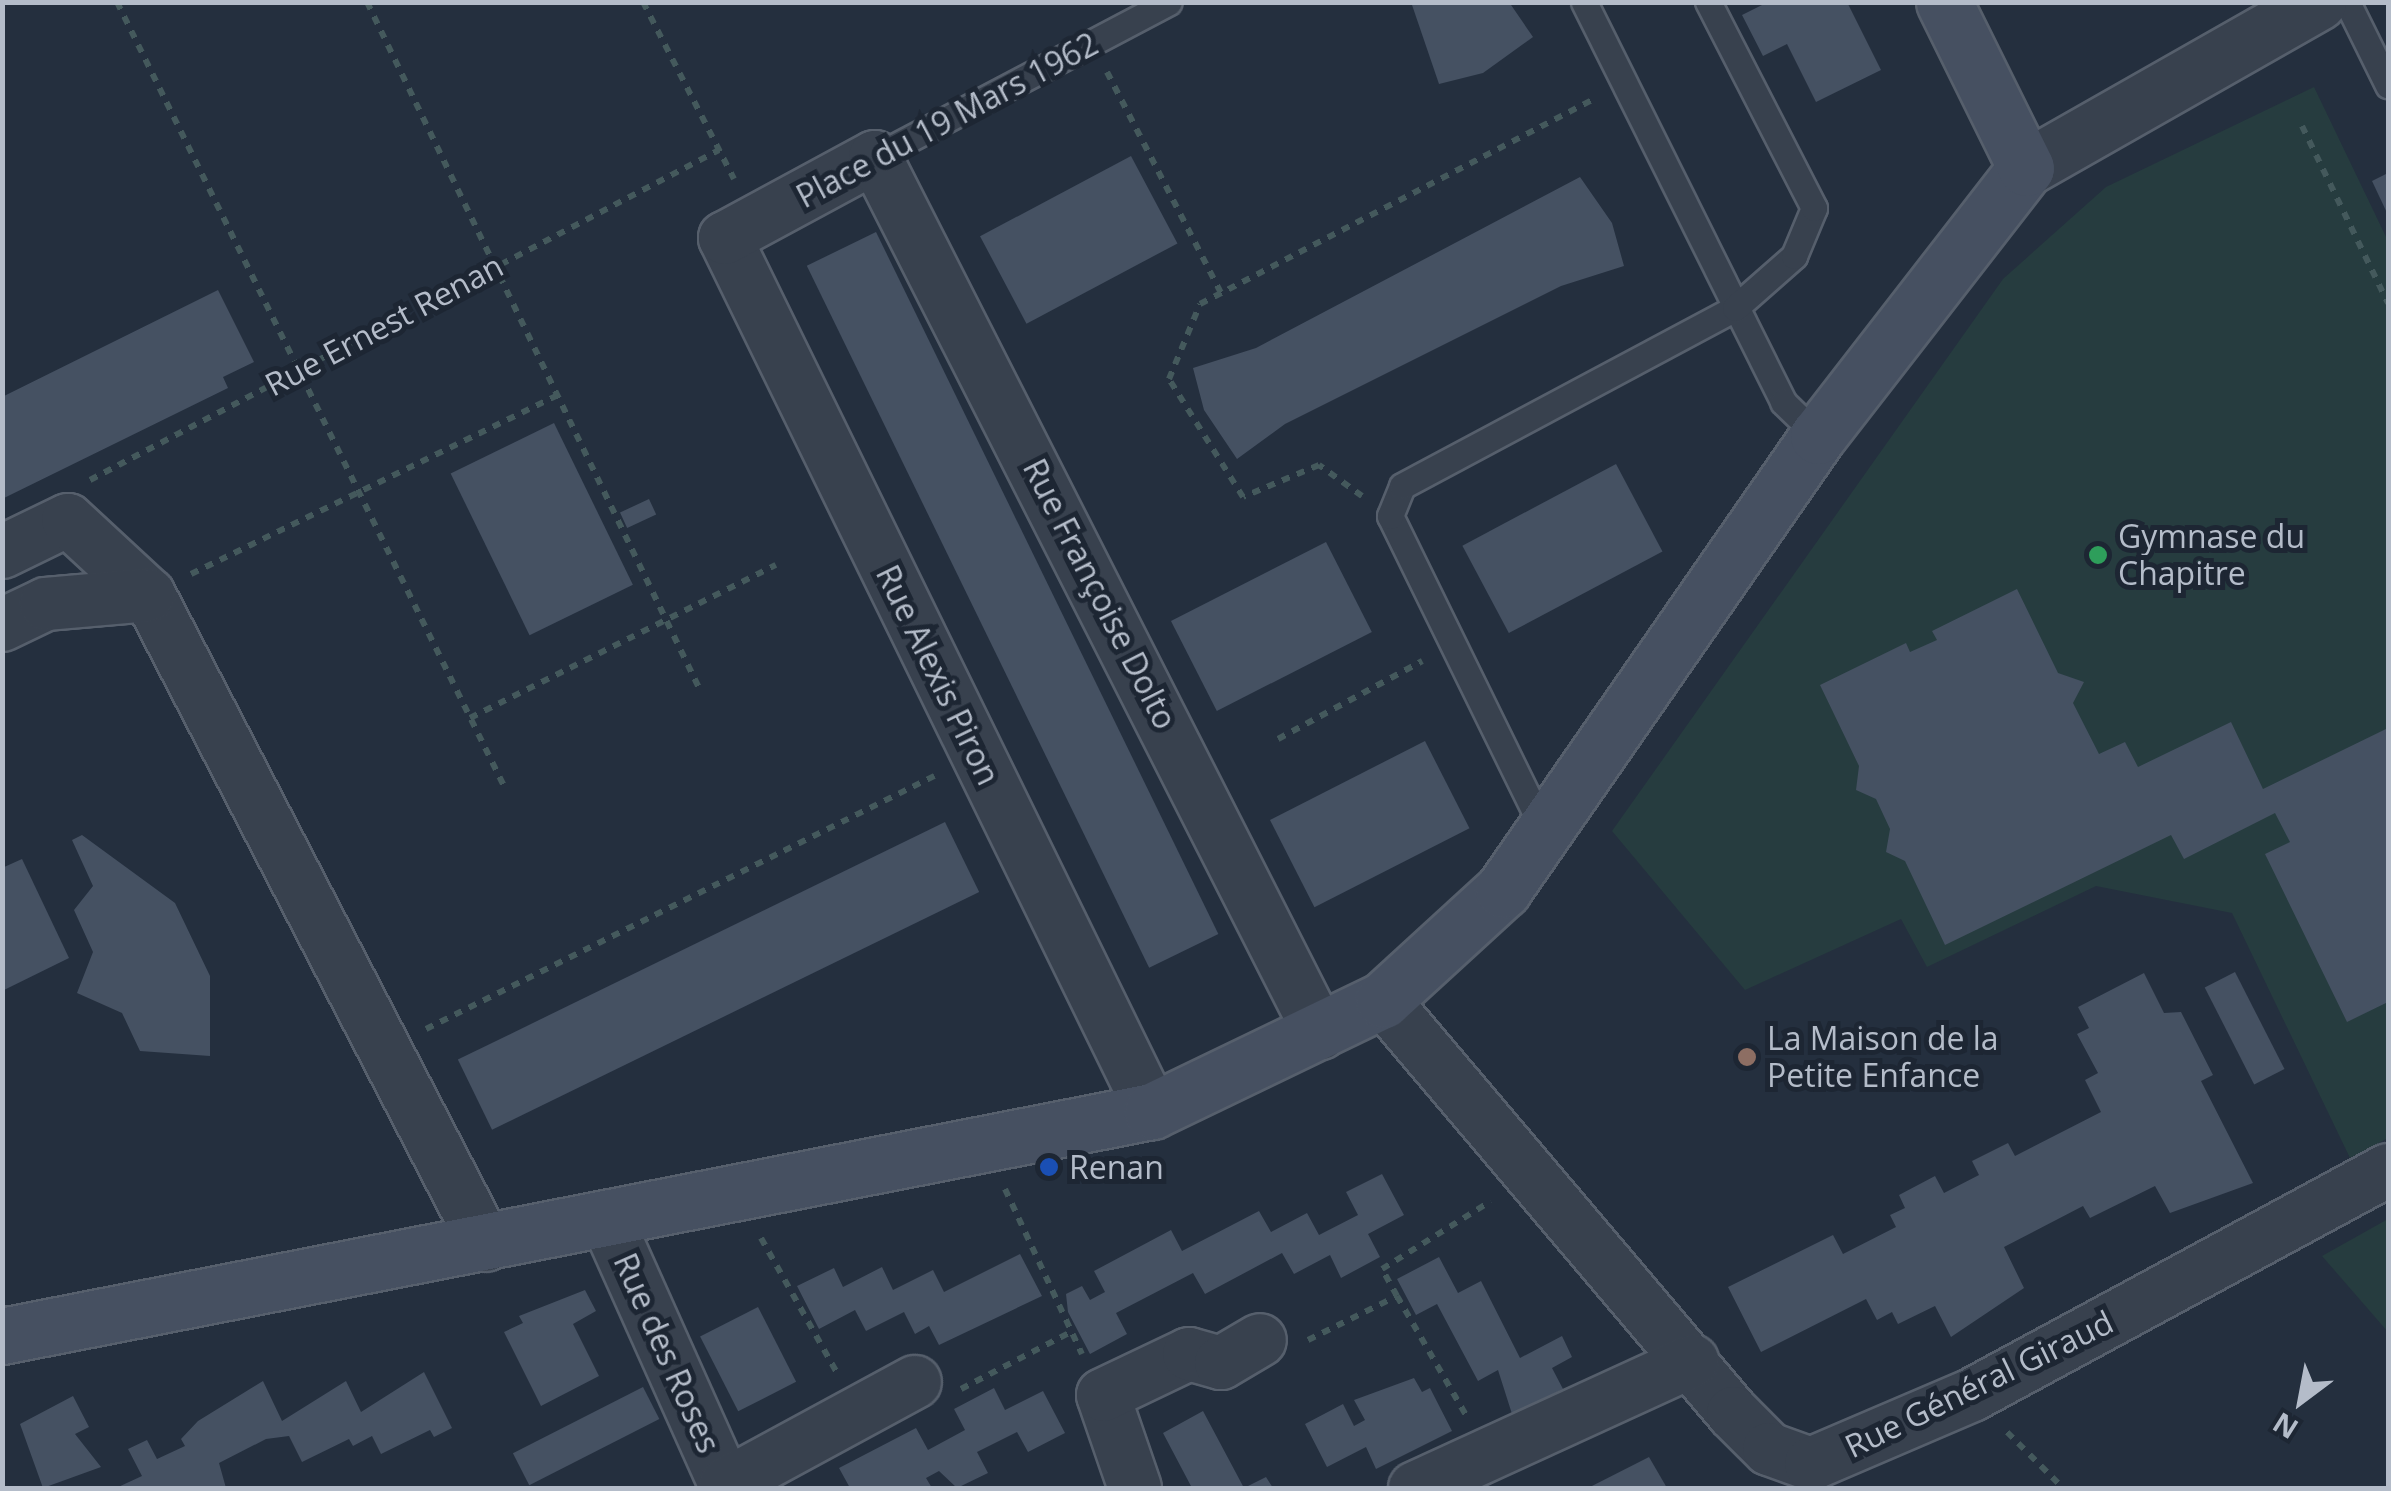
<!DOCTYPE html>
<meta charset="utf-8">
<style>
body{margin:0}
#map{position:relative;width:2391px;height:1491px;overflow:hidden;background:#242f3e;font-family:"Open Sans",sans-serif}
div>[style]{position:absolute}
.green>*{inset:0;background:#263c3f}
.building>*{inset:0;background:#455162;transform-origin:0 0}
.path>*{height:6px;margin-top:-3px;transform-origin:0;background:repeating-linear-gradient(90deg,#44595c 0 8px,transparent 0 16px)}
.roads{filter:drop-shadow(2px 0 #565f6c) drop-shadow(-2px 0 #565f6c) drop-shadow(0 2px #565f6c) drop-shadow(0 -2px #565f6c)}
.service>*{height:25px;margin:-12.5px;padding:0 12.5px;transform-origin:12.5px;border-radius:12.5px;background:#38414e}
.minor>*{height:52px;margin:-26px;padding:0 26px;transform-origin:26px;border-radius:26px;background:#38414e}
.tertiary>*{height:55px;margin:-27.5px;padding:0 27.5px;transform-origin:27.5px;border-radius:27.5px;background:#38414e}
.secondary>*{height:55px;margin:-27.5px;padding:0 27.5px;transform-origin:27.5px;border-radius:27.5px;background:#465061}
.dots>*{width:28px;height:28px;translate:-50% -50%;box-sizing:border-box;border:5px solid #1d2633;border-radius:50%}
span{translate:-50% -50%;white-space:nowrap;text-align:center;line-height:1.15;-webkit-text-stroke:10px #1d2633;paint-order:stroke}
.street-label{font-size:32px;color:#b4bcc9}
.poi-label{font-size:32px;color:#b4bcc9}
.left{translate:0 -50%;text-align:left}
.frame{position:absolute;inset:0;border:5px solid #b4bcc9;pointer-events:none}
.north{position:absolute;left:2251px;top:1351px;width:100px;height:100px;-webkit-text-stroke:8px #1d2633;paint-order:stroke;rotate:212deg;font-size:28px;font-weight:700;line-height:40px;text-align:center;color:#b4bcc9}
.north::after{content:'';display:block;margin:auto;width:35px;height:45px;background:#b4bcc9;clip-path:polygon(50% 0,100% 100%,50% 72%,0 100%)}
</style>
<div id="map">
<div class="green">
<i style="clip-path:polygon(2314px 87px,2388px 241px,2388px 1138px,2350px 1158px,2232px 913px,2096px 886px,1927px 967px,1901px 919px,1745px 990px,1612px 831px,2003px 279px,2106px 187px)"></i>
<i style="clip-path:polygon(2388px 1219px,2388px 1332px,2322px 1256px)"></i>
</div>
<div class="building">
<i style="clip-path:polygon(1411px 2px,1509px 2px,1533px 37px,1483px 73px,1439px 84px)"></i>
<i style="clip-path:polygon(1768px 2px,1847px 2px,1881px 70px,1816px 102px,1787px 44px,1763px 56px,1742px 15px)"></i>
<i style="left:1131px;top:156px;width:99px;height:171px;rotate:62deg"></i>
<i style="clip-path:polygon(2388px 173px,2388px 215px,2372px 181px)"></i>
<i style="clip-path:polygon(1580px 177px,1612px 223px,1624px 266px,1561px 286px,1285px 424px,1237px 459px,1204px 410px,1193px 368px,1256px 348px)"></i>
<i style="left:876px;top:232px;width:781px;height:77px;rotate:64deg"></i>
<i style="clip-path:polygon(218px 290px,254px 362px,223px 377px,228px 388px,2px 499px,2px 397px)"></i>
<i style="left:554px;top:423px;width:180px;height:115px;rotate:64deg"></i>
<i style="left:1616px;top:464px;width:99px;height:174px;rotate:62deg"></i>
<i style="left:649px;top:499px;width:17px;height:32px;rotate:65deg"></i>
<i style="left:1326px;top:542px;width:101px;height:174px;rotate:63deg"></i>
<i style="clip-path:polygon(2017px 589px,2058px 673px,2084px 682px,2073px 703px,2099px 754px,2125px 742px,2138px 767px,2231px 722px,2263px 789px,2388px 728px,2388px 1002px,2347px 1022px,2265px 854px,2290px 842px,2275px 813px,2184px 859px,2171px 835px,1945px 945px,1905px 861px,1886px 852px,1890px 829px,1876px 799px,1856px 790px,1859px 766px,1820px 685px,1906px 643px,1910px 652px,1937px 640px,1932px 631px)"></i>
<i style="left:1425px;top:741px;width:98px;height:174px;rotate:63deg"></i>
<i style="left:945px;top:822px;width:78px;height:542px;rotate:64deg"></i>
<i style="clip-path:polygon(82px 835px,175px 903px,210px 976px,210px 1056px,140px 1051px,122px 1013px,77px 993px,93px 952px,74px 910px,93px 886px,72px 840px)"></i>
<i style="clip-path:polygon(22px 859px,69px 958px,2px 991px,2px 868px)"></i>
<i style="left:2235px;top:972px;width:109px;height:34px;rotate:63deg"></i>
<i style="clip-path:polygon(2144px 973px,2164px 1013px,2181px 1012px,2213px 1075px,2201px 1081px,2253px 1183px,2170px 1213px,2155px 1186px,2090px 1218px,2083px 1206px,2004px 1247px,2024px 1288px,1951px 1337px,1935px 1306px,1898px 1324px,1892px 1312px,1877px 1320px,1866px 1299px,1761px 1352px,1728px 1287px,1833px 1235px,1843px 1254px,1896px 1227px,1890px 1215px,1905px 1208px,1899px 1195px,1935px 1176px,1944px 1193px,1979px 1175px,1972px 1161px,2008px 1143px,2015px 1156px,2101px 1112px,2085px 1080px,2098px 1073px,2077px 1034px,2089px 1028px,2078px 1007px)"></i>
<i style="clip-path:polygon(1382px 1174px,1404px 1215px,1368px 1234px,1380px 1257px,1341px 1278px,1330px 1255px,1294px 1274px,1282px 1253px,1205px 1294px,1193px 1273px,1116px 1313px,1127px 1334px,1090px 1354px,1068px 1312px,1066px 1294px,1082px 1286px,1090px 1300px,1105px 1292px,1094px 1271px,1171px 1230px,1182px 1251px,1259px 1211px,1271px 1232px,1307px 1213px,1319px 1235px,1358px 1215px,1346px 1192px)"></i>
<i style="clip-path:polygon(1020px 1254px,1042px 1296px,939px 1345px,929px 1326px,915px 1334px,904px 1312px,866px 1331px,855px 1310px,819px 1329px,797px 1286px,834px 1268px,843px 1287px,882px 1267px,893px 1290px,933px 1270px,944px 1292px)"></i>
<i style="clip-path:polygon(1439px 1257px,1458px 1293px,1481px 1281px,1520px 1358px,1562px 1336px,1572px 1357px,1552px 1368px,1563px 1389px,1512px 1414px,1498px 1370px,1478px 1381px,1437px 1304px,1416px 1315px,1397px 1279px)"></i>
<i style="clip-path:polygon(585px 1290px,596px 1311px,573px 1324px,599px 1376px,541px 1406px,504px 1332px,523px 1323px,519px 1316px)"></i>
<i style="left:758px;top:1307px;width:84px;height:65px;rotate:63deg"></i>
<i style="clip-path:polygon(424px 1372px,452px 1428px,434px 1437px,430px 1430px,381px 1454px,372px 1436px,353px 1446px,349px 1439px,302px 1462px,289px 1436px,266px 1439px,219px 1463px,226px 1488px,116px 1488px,142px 1476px,128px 1449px,147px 1440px,157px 1459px,185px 1446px,181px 1439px,198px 1421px,263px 1381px,282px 1421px,346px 1381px,361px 1412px)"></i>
<i style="clip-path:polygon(1414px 1378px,1422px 1392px,1430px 1388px,1452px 1431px,1376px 1469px,1366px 1447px,1327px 1467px,1305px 1424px,1343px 1404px,1354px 1426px,1365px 1420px,1354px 1400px)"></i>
<i style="left:643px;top:1387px;width:36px;height:146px;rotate:63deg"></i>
<i style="clip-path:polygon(994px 1388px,1005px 1410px,1043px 1391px,1065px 1433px,1028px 1452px,1017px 1432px,977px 1452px,988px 1473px,957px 1488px,939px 1471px,926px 1478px,932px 1488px,850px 1488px,839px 1468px,916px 1428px,928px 1450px,965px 1430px,954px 1409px)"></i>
<i style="clip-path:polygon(73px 1396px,89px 1427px,75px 1434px,101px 1467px,43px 1488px,20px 1424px)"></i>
<i style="clip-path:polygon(1203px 1411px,1244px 1488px,1266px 1477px,1273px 1488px,1192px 1488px,1163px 1433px)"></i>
<i style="clip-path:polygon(1649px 1457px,1667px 1488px,1588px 1488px)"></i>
</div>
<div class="path">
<i style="left:117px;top:2px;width:877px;rotate:63.73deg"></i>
<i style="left:367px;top:2px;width:767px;rotate:64.17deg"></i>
<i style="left:643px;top:2px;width:199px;rotate:62.8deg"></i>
<i style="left:1107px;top:72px;width:249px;rotate:62.7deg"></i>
<i style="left:2302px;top:126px;width:197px;rotate:64.1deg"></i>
<i style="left:90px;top:480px;width:710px;rotate:-27.68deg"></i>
<i style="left:1362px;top:496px;width:53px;rotate:-144.2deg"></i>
<i style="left:1319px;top:465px;width:82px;rotate:157.2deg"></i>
<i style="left:1243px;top:497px;width:139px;rotate:-122.1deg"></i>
<i style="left:1169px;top:379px;width:81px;rotate:-67.5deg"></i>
<i style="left:1200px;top:304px;width:446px;rotate:-27.5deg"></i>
<i style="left:191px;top:574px;width:408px;rotate:-26deg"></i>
<i style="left:470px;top:718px;width:342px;rotate:-26.6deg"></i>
<i style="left:1278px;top:739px;width:164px;rotate:-28.4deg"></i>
<i style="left:426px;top:1029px;width:568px;rotate:-26.47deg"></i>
<i style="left:1005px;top:1189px;width:182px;rotate:65deg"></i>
<i style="left:761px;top:1238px;width:153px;rotate:60.6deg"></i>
<i style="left:1397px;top:1296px;width:31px;rotate:-119deg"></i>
<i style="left:1382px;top:1269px;width:128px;rotate:-32deg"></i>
<i style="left:1308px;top:1340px;width:99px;rotate:-26.3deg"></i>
<i style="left:1397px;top:1296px;width:138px;rotate:59.9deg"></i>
<i style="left:961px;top:1389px;width:124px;rotate:-27.4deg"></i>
<i style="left:2007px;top:1432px;width:79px;rotate:45deg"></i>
</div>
<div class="roads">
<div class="service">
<i style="left:1584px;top:2px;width:447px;rotate:63.5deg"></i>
<i style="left:1783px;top:402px;width:49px;rotate:44.2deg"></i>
<i style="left:2347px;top:2px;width:93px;rotate:63.7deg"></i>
<i style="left:875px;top:157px;width:332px;rotate:-27.8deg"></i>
<i style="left:1544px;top:830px;width:350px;rotate:-116.1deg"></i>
<i style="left:1390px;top:516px;width:32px;rotate:-68deg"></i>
<i style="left:1402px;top:486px;width:378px;rotate:-28.1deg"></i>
<i style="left:1735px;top:308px;width:79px;rotate:-41.4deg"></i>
<i style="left:1794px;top:256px;width:52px;rotate:-67.4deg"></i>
<i style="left:1814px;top:208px;width:232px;rotate:-117.2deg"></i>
</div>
<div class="minor">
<i style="left:2px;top:552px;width:73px;rotate:-25.9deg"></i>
<i style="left:68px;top:520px;width:110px;rotate:42.8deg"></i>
<i style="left:149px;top:595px;width:732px;rotate:62.59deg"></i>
<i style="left:2px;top:625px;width:49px;rotate:-25.5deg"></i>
<i style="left:46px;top:604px;width:103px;rotate:-5deg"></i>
<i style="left:1383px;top:1000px;width:541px;rotate:49.72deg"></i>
<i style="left:1733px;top:1413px;width:51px;rotate:45deg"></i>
<i style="left:1769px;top:1449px;width:45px;rotate:19.7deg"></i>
<i style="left:1811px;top:1464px;width:175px;rotate:-23.2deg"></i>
<i style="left:1972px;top:1395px;width:473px;rotate:-28.4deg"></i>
<i style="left:1152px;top:1111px;width:972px;rotate:-116.06deg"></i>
<i style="left:725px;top:238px;width:170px;rotate:-28.4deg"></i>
<i style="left:875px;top:157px;width:983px;rotate:63.07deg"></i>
<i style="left:606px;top:1218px;width:296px;rotate:65.9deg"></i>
<i style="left:725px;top:1485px;width:216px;rotate:-28.5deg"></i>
<i style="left:1135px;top:1488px;width:98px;rotate:-109deg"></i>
<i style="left:1103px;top:1395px;width:95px;rotate:-25.5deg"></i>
<i style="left:1189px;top:1354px;width:33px;rotate:16deg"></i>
<i style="left:1221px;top:1363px;width:45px;rotate:-30.5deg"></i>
<i style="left:1415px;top:1488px;width:305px;rotate:-24.6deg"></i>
</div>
<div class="tertiary">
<i style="left:2026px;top:168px;width:336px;rotate:-29.6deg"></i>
</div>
<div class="secondary">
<i style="left:2px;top:1336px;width:1172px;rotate:-11.07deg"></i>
<i style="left:1152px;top:1111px;width:256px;rotate:-25.7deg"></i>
<i style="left:1383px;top:1000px;width:163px;rotate:-42.5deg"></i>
<i style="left:1503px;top:890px;width:553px;rotate:-55.25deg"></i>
<i style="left:1818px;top:436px;width:339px;rotate:-52.2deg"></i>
<i style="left:2026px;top:168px;width:185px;rotate:-116.3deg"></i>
</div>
</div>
<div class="dots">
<i style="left:2098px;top:555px;background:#2e9e5b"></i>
<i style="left:1747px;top:1057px;background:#8d6e63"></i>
<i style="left:1049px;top:1167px;background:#1a4fb4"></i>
</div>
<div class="street-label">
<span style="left:947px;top:120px;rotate:-28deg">Place du 19 Mars 1962</span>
<span style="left:384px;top:325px;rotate:-28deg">Rue Ernest Renan</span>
<span style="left:1100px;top:594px;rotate:63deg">Rue Françoise Dolto</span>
<span style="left:938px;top:675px;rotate:64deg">Rue Alexis Piron</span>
<span style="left:667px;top:1353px;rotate:66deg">Rue des Roses</span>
<span style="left:1979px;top:1384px;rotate:-26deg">Rue Général Giraud</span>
</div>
<div class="poi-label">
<span class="left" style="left:2118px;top:555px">Gymnase du<br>Chapitre</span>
<span class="left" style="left:1767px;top:1057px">La Maison de la<br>Petite Enfance</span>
<span class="left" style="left:1069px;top:1167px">Renan</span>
</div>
<div class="frame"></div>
<div class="north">N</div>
</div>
